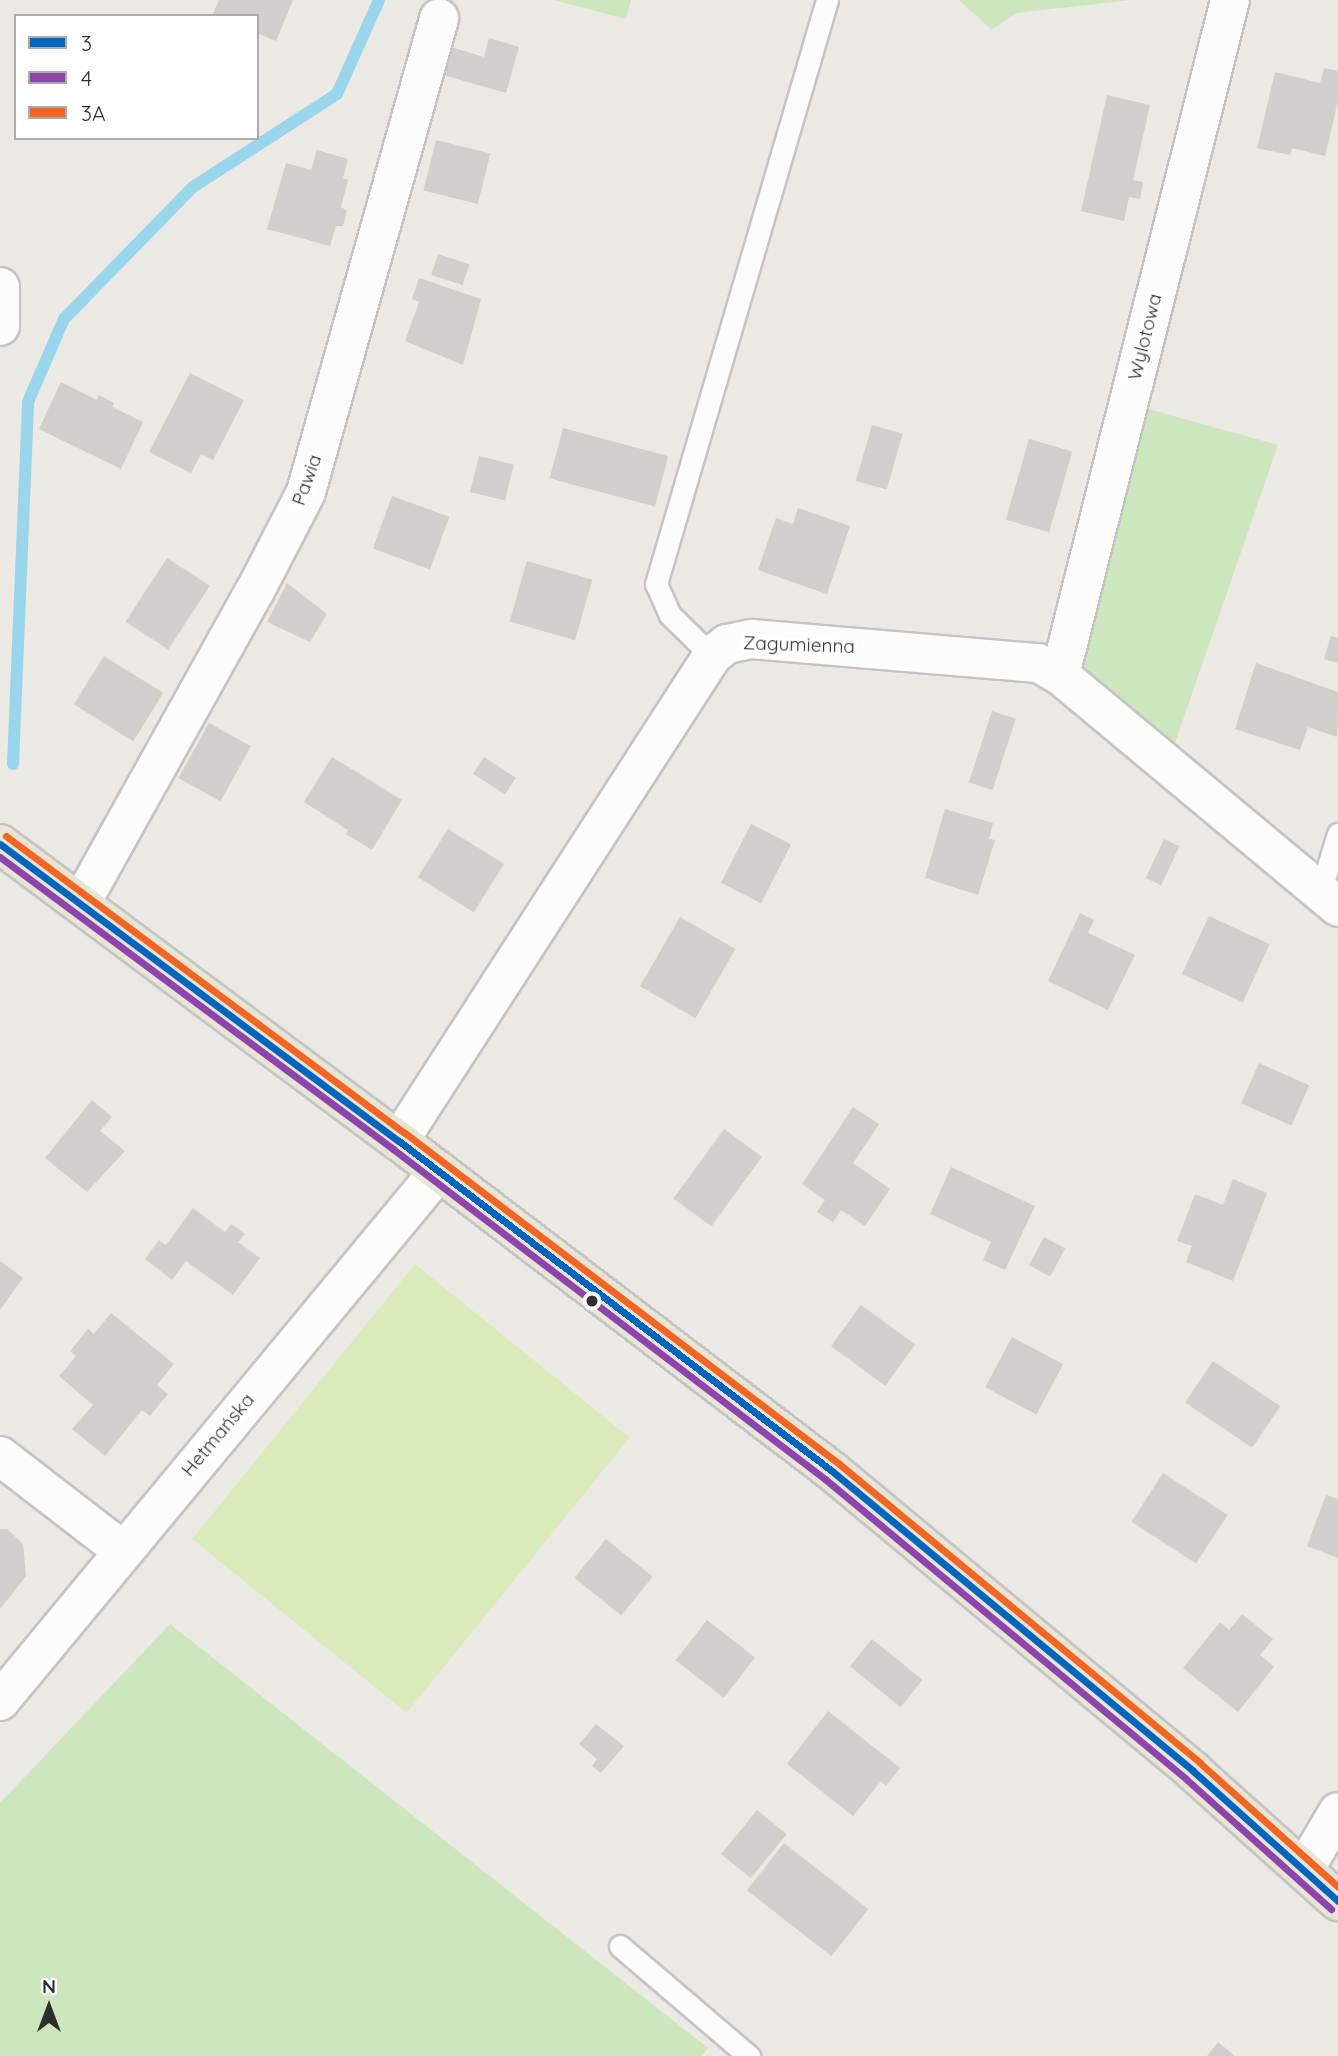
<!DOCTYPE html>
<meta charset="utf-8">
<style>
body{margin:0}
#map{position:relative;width:1338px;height:2056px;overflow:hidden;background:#ece8e4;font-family:Quicksand,sans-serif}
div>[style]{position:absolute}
.green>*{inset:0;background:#cee6be}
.pitch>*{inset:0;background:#d9eabb;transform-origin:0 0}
.stream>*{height:12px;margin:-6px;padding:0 6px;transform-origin:6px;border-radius:6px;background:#99d6ec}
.building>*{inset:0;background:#d1cecb;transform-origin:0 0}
.roads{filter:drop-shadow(2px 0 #c5c4c5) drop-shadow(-2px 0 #c5c4c5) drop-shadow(0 2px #c5c4c5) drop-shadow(0 -2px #c5c4c5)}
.service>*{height:21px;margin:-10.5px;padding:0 10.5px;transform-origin:10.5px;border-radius:10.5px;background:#fcfcfb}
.minor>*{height:38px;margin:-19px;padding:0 19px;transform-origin:19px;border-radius:19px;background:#fcfcfb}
.primary>*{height:38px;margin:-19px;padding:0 19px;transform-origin:19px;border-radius:19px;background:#e8e4d6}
.bus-1>*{height:7px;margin:-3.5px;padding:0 3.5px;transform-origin:3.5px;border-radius:3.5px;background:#0065bd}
.bus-2>*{height:7px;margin:-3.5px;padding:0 3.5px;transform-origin:3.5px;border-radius:3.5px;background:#8e44ad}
.bus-3>*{height:7px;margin:-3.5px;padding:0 3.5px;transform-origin:3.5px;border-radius:3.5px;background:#f26522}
.dots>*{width:19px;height:19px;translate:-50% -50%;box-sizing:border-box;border:4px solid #fff;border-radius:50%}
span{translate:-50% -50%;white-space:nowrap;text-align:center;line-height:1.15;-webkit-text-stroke:7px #fff;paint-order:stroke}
.street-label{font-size:19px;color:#2e2e2e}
.legend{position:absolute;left:14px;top:14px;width:245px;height:126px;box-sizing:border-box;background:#fff;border:2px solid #ababab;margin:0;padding:9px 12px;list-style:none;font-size:21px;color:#2e2e2e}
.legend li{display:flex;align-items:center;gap:14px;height:35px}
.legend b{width:35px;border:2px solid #ababab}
.north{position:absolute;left:14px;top:1972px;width:70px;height:70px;-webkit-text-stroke:5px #fff;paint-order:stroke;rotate:0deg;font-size:19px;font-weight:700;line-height:28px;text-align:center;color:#2e2e2e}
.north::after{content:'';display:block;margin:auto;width:24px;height:32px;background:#2e2e2e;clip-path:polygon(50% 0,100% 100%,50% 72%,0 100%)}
</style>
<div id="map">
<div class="green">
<i style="clip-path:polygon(554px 0,631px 0,626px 19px)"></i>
<i style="clip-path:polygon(959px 0,1132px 0,1016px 13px,992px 30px)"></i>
<i style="clip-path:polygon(1148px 409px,1278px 445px,1174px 746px,1089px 679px,1080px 666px)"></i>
<i style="clip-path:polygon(170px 1624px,708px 2048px,702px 2056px,0 2056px,0 1803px)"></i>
</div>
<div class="pitch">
<i style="left:415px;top:1264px;width:276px;height:354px;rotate:39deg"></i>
</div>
<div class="stream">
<i style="left:13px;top:764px;width:362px;rotate:-87.6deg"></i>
<i style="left:28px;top:402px;width:90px;rotate:-66.6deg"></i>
<i style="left:64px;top:319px;width:185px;rotate:-45.7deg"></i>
<i style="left:193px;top:187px;width:171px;rotate:-32.9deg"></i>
<i style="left:337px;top:94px;width:103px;rotate:-65.9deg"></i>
</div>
<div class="building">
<i style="clip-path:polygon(219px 0,293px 0,276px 41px,257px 33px,257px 16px,213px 14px)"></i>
<i style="clip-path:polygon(489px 38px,519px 47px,506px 93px,440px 74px,448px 46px,484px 57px)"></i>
<i style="clip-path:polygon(1324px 68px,1338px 71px,1338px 101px,1325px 156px,1292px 148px,1290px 155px,1257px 148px,1275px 72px,1320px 83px)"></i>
<i style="clip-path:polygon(1107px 95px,1150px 105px,1133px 180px,1143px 182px,1140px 199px,1129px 197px,1124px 221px,1081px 211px)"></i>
<i style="left:436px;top:140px;width:56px;height:52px;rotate:14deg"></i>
<i style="clip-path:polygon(317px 150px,348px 159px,343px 178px,348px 180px,341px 207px,347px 211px,343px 226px,336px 226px,330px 246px,267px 229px,286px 163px,311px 170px)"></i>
<i style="left:438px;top:254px;width:33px;height:22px;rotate:18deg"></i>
<i style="clip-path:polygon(419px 278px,481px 299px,463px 365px,405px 341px,419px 302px,412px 299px)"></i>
<i style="clip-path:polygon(190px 373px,244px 400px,213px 460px,201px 454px,191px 473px,149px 452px)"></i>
<i style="clip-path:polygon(61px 382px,97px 400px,99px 395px,114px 403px,112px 407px,143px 422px,121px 469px,39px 429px)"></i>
<i style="left:872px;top:425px;width:32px;height:58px;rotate:16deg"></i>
<i style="left:563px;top:428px;width:109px;height:52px;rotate:15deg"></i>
<i style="left:1029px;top:439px;width:45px;height:84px;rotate:16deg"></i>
<i style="left:479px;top:456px;width:36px;height:37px;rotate:14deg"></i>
<i style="left:392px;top:496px;width:61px;height:56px;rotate:20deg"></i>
<i style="clip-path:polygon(798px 508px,850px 526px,827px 594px,758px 570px,776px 518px,793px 524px)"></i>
<i style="left:167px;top:558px;width:51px;height:76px;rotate:33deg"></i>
<i style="left:527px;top:561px;width:68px;height:63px;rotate:16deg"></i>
<i style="clip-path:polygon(287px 583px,327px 614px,310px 642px,267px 622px)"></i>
<i style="clip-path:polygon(1331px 636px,1338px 638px,1338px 663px,1324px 659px)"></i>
<i style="left:104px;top:656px;width:70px;height:57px;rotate:32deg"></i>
<i style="clip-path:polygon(1256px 663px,1338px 692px,1337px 737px,1308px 727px,1300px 750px,1235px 729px)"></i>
<i style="left:992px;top:711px;width:25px;height:75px;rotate:18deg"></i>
<i style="left:209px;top:723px;width:48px;height:63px;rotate:29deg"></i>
<i style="clip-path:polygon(332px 757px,402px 800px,372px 850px,346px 834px,348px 830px,304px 802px)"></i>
<i style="left:484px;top:757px;width:38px;height:20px;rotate:33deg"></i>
<i style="clip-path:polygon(945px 809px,993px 823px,989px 839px,995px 840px,978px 895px,925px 878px)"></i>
<i style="left:751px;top:824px;width:45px;height:66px;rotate:27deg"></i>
<i style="left:448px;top:829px;width:66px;height:57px;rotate:32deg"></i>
<i style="left:1164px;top:839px;width:17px;height:43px;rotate:25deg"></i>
<i style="clip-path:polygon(1080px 913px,1094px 920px,1088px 933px,1135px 955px,1108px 1010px,1048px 981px)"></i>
<i style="left:1209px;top:916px;width:67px;height:64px;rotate:25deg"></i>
<i style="left:680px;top:917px;width:64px;height:80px;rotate:30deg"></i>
<i style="left:1259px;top:1063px;width:55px;height:44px;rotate:24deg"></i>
<i style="clip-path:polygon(92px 1100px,112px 1117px,100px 1131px,125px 1151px,87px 1192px,45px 1158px)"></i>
<i style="clip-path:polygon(853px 1107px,879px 1124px,853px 1163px,890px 1189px,865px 1226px,841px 1210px,833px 1222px,817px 1212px,825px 1200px,802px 1184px)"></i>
<i style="left:724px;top:1129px;width:47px;height:86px;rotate:36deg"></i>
<i style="clip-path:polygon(951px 1167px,1035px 1206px,1005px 1270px,983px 1260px,991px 1242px,930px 1214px)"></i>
<i style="clip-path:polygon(1233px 1179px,1267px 1193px,1233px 1281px,1186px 1262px,1192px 1246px,1177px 1241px,1195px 1194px,1223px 1205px)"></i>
<i style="clip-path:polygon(193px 1208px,225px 1232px,231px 1224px,245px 1234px,238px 1242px,260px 1258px,233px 1295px,186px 1261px,172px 1280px,145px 1259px,159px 1240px,166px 1245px)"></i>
<i style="left:1044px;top:1237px;width:24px;height:32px;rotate:28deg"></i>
<i style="clip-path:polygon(0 1261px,23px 1278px,0 1310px)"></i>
<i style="left:861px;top:1305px;width:67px;height:51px;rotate:36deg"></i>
<i style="clip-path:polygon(111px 1313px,174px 1364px,157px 1385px,168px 1394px,150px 1416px,142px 1410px,105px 1456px,72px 1429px,93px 1405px,59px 1376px,76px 1356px,70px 1351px,88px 1329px,94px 1334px)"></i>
<i style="left:1012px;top:1337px;width:58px;height:57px;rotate:28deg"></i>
<i style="left:1213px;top:1361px;width:81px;height:50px;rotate:34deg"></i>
<i style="left:1163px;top:1473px;width:77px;height:58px;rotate:33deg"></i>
<i style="clip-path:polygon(1326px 1495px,1338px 1499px,1338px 1558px,1307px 1546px)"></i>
<i style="clip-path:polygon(0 1529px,7px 1529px,23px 1544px,26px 1576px,0 1609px)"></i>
<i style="left:606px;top:1539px;width:60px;height:50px;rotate:39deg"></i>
<i style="clip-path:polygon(1242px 1614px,1273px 1639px,1260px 1655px,1274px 1667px,1238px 1712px,1183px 1668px,1220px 1622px,1229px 1630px)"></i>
<i style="left:707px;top:1620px;width:61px;height:51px;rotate:38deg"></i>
<i style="left:872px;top:1639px;width:65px;height:35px;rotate:39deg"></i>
<i style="clip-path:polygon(828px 1711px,900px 1768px,886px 1786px,881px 1781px,853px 1816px,787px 1764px)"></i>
<i style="clip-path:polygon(596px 1724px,624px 1746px,601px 1773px,592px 1766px,597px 1759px,579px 1744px)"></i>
<i style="left:757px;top:1810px;width:38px;height:57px;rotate:39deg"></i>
<i style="left:784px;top:1843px;width:107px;height:60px;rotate:38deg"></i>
<i style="clip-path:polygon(1218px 2042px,1235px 2056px,1207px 2056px)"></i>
</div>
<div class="roads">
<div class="service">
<i style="left:712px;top:656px;width:59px;rotate:-135.7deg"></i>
<i style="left:670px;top:615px;width:34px;rotate:-114deg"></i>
<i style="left:656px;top:584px;width:609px;rotate:-73.68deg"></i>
<i style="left:1320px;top:892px;width:61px;rotate:-72.8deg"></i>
<i style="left:620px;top:1946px;width:170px;rotate:40.5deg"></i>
</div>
<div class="minor">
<i style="left:0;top:287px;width:39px;rotate:90deg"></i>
<i style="left:1060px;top:675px;width:696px;rotate:-75.86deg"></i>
<i style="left:81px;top:903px;width:357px;rotate:-60.9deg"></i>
<i style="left:255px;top:591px;width:111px;rotate:-62.7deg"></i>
<i style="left:306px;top:492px;width:492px;rotate:-74.3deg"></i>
<i style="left:399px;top:1141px;width:577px;rotate:-57.16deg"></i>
<i style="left:712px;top:656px;width:19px;rotate:-39deg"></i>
<i style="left:727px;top:644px;width:25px;rotate:-12deg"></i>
<i style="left:751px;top:639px;width:288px;rotate:4.8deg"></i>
<i style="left:1038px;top:663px;width:25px;rotate:29deg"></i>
<i style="left:1060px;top:675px;width:362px;rotate:39.8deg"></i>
<i style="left:0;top:1456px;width:154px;rotate:37.6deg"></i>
<i style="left:0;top:1701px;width:688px;rotate:-50.36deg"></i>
<i style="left:1304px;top:1870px;width:67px;rotate:-59.6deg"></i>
</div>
<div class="primary">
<i style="left:0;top:844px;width:497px;rotate:36.7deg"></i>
<i style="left:399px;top:1141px;width:544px;rotate:37.31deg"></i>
<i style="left:832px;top:1471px;width:469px;rotate:39.7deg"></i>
<i style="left:1193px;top:1771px;width:195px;rotate:41.9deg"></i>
</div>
</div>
<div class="bus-1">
<i style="left:0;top:844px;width:497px;rotate:36.7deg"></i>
<i style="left:399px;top:1141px;width:544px;rotate:37.31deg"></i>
<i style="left:832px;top:1471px;width:469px;rotate:39.7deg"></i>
<i style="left:1193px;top:1771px;width:195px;rotate:41.9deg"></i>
</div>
<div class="bus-2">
<i style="left:0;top:857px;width:490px;rotate:36.6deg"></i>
<i style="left:393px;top:1149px;width:544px;rotate:37.38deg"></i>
<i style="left:825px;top:1479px;width:469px;rotate:39.7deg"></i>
<i style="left:1186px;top:1779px;width:195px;rotate:41.9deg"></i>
</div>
<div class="bus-3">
<i style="left:6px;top:836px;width:497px;rotate:36.7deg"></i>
<i style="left:405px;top:1133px;width:544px;rotate:37.31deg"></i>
<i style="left:838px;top:1463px;width:470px;rotate:39.6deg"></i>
<i style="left:1200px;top:1763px;width:186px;rotate:41.9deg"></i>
</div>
<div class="dots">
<i style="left:592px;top:1301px;background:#2e2e2e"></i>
</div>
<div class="street-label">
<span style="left:1145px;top:337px;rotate:-76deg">Wylotowa</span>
<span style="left:307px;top:480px;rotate:-70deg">Pawia</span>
<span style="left:799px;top:645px;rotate:2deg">Zagumienna</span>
<span style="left:218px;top:1435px;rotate:-50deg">Hetmańska</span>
</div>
<ul class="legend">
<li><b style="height:9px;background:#0065bd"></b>3</li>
<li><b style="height:9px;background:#8e44ad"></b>4</li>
<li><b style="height:9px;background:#f26522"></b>3A</li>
</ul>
<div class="north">N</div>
</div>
